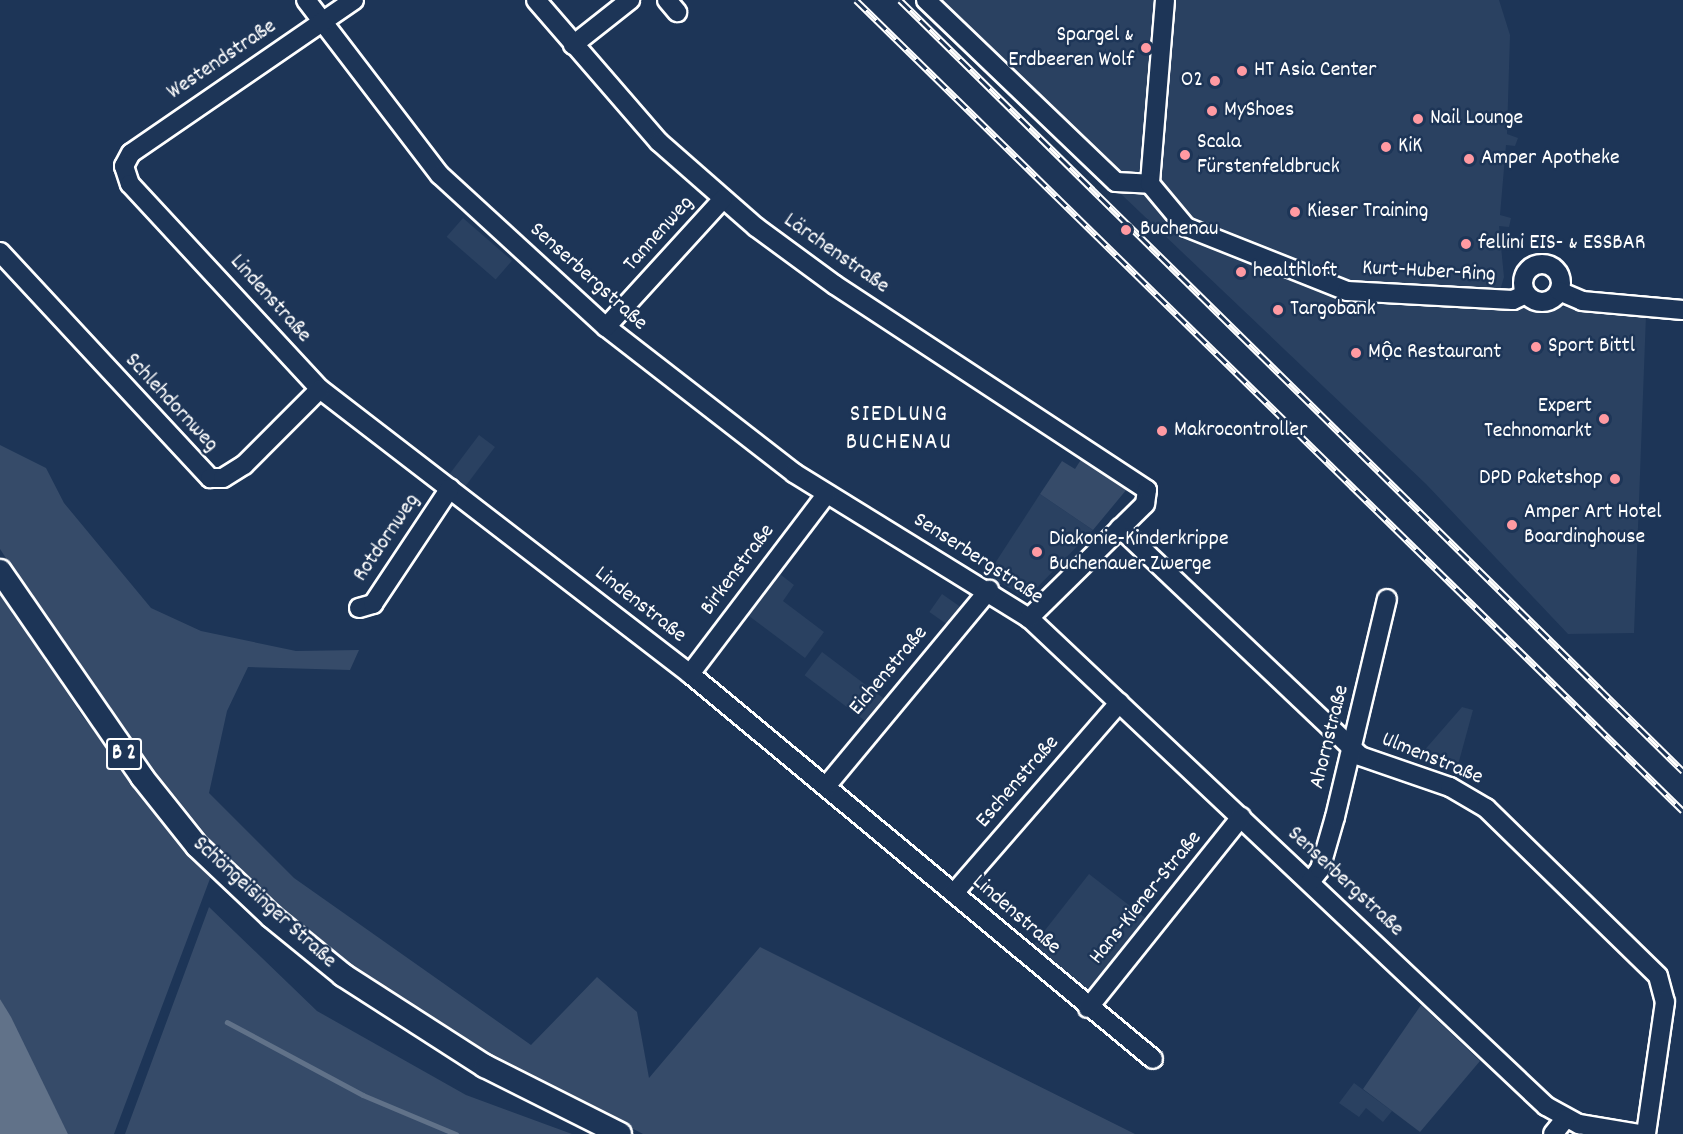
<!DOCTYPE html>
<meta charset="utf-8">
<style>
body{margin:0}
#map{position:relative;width:1683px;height:1134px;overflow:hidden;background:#1d3557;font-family:Dekko,sans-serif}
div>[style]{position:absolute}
.built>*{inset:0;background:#2a4161;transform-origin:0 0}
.green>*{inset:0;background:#364b69}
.water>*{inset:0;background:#617289}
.stream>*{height:4.5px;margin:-2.25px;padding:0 2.25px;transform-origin:2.25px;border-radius:2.25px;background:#617289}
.roads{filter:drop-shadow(2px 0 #fff) drop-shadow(-2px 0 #fff) drop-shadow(0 2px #fff) drop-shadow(0 -2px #fff)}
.minor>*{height:18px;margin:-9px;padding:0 9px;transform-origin:9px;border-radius:9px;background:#1d3557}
.minor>.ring{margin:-9px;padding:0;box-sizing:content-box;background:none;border:18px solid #1d3557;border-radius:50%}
.major>*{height:22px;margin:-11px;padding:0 11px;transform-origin:11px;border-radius:11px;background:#1d3557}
.rail>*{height:7px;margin-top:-3.5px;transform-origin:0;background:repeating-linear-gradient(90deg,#1d3557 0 14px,#fff 0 28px);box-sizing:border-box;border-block:2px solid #fff}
.dots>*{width:16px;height:16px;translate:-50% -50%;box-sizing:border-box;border:3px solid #1d3557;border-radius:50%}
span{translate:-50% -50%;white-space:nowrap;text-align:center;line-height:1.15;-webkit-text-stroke:5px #1d3557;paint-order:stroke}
.shield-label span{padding:2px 4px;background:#1d3557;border:2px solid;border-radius:4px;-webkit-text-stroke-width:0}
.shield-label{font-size:21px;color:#fff;font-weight:700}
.poi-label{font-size:22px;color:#fff}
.right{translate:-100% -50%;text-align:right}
.left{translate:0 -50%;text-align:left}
.street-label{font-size:22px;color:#fff}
.neighbourhood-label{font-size:24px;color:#fff;letter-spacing:1.5px}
</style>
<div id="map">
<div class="built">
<i style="clip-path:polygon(917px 0,1499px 0,1510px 35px,1507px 134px,1518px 138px,1515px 146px,1506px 145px,1500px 215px,1511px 218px,1509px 227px,1499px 226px,1504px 277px,1497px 301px,1646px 315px,1634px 633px,1568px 634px,1426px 484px)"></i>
<i style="left:463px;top:218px;width:65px;height:25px;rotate:41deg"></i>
<i style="left:479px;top:435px;width:20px;height:51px;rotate:37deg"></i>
<i style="clip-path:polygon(1040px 494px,1093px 530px,1026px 599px,988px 574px)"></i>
<i style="clip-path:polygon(776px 571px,794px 585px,783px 601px,824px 632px,805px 658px,745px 613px)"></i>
<i style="left:942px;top:594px;width:24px;height:22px;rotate:35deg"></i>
<i style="left:822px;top:652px;width:77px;height:29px;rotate:37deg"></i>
<i style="clip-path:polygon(1462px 707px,1473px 710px,1458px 765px,1422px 753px)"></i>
<i style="left:1089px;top:874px;width:74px;height:95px;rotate:38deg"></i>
<i style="clip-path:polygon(1354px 1083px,1392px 1111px,1383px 1122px,1366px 1108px,1359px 1117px,1339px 1103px)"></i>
</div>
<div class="green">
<i style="clip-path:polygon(0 445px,46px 468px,64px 503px,151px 608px,201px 631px,296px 651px,359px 650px,350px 670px,248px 667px,227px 711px,209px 793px,294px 878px,531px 1045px,597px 977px,637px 1012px,649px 1078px,760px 947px,1135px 1134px,643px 1134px,489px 1054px,346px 965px,229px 863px,103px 707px,0 549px)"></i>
<i style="clip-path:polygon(1082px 458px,1127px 489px,1093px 530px,1040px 494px,1062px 461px,1075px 469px)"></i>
<i style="clip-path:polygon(0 591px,83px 717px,211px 876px,114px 1134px,68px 1134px,0 999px)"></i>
<i style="clip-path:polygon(209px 907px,317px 1011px,466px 1095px,572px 1134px,125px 1134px)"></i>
<i style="clip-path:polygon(1421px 1005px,1480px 1061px,1420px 1132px,1363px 1089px)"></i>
</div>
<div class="water">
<i style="clip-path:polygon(0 999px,11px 1017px,68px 1134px,0 1134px)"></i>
</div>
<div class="stream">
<i style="left:227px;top:1022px;width:154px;rotate:28.2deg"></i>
<i style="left:363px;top:1095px;width:101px;rotate:22.8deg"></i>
</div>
<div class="roads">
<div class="minor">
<i style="left:306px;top:0;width:220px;rotate:52.6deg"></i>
<i style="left:440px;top:175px;width:225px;rotate:42.5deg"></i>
<i style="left:606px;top:327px;width:238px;rotate:37.8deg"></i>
<i style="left:794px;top:473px;width:276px;rotate:31.7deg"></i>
<i style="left:1029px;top:618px;width:711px;rotate:43.35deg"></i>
<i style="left:1546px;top:1106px;width:38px;rotate:29deg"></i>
<i style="left:1579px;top:1124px;width:62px;rotate:9.3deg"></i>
<i style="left:354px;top:0;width:270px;rotate:145.5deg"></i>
<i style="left:131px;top:153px;width:15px;rotate:118deg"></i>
<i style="left:124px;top:166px;width:19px;rotate:72deg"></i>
<i style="left:130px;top:184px;width:280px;rotate:47.2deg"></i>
<i style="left:320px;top:389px;width:467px;rotate:37.6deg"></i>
<i style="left:690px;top:674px;width:602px;rotate:39.74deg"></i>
<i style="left:536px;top:0;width:188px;rotate:49.1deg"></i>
<i style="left:659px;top:142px;width:129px;rotate:41.2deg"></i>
<i style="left:756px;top:227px;width:98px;rotate:36.3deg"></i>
<i style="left:835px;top:285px;width:373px;rotate:33.3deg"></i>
<i style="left:1147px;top:490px;width:14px;rotate:98deg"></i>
<i style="left:1145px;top:504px;width:163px;rotate:135.5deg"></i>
<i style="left:667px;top:0;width:16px;rotate:50deg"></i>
<i style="left:926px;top:0;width:263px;rotate:43.8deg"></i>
<i style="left:1116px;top:182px;width:34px;rotate:3deg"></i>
<i style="left:1165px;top:0;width:185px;rotate:94.7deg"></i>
<i style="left:1150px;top:184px;width:56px;rotate:50.1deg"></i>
<i style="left:1186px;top:227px;width:173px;rotate:21.7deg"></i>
<i style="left:1347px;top:291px;width:166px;rotate:3.1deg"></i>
<i style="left:1513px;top:300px;width:14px;rotate:-25deg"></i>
<i style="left:573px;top:45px;width:73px;rotate:-38.3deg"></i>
<i style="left:0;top:252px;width:309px;rotate:47.1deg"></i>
<i style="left:210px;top:478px;width:13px"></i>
<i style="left:223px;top:478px;width:25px;rotate:-32deg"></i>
<i style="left:244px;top:465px;width:107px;rotate:-45deg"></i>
<i class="ring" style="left:1523px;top:264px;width:20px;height:20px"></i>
<i style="left:1559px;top:291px;width:25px;rotate:23deg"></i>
<i style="left:1582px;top:301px;width:101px;rotate:5.1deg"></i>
<i style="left:606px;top:327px;width:173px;rotate:-47.6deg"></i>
<i style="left:1120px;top:528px;width:331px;rotate:43.5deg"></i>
<i style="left:1360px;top:756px;width:95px;rotate:19deg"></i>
<i style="left:1450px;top:787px;width:42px;rotate:30.3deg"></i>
<i style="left:1486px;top:808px;width:240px;rotate:44.3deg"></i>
<i style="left:1658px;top:976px;width:27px;rotate:75deg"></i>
<i style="left:1665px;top:1002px;width:133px;rotate:98.2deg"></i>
<i style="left:359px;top:608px;width:15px;rotate:-16deg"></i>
<i style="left:373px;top:604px;width:139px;rotate:-56.4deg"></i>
<i style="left:690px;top:674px;width:225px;rotate:-52.8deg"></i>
<i style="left:827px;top:785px;width:254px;rotate:-50.3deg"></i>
<i style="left:1310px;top:882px;width:16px;rotate:-52deg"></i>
<i style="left:1320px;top:869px;width:54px;rotate:-73.9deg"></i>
<i style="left:1335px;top:817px;width:224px;rotate:-76.6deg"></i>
<i style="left:954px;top:893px;width:252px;rotate:-49deg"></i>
<i style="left:1088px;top:1008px;width:245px;rotate:-51.3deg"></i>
<i style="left:1553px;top:1134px;width:19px;rotate:-51deg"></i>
</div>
<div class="major">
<i style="left:0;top:571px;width:250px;rotate:55.4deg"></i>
<i style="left:142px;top:777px;width:88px;rotate:51.4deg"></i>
<i style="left:197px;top:846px;width:103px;rotate:43.4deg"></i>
<i style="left:272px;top:917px;width:92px;rotate:39.2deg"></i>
<i style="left:343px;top:975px;width:169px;rotate:32.7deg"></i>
<i style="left:485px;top:1066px;width:151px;rotate:26.7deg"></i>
</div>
</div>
<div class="rail">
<i style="left:856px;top:0;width:1158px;rotate:44.44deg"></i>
<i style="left:900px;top:0;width:1099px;rotate:44.56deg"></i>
</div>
<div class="dots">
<i style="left:1146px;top:48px;background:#ff9aa2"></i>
<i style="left:1242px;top:71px;background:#ff9aa2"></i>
<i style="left:1215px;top:81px;background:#ff9aa2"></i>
<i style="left:1212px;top:111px;background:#ff9aa2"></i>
<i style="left:1418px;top:119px;background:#ff9aa2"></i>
<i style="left:1386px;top:147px;background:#ff9aa2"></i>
<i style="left:1185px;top:155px;background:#ff9aa2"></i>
<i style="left:1469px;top:159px;background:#ff9aa2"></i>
<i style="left:1295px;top:212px;background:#ff9aa2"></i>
<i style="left:1126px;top:230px;background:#ff9aa2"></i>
<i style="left:1466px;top:244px;background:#ff9aa2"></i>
<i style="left:1241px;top:272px;background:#ff9aa2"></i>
<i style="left:1278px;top:310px;background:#ff9aa2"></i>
<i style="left:1536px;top:347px;background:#ff9aa2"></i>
<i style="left:1356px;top:353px;background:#ff9aa2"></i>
<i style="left:1604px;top:419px;background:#ff9aa2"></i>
<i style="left:1162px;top:431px;background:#ff9aa2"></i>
<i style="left:1615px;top:479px;background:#ff9aa2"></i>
<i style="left:1512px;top:525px;background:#ff9aa2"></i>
<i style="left:1037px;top:552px;background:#ff9aa2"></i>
</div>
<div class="shield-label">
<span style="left:124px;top:754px">B 2</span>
</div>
<div class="poi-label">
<span class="right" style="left:1134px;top:48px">Spargel &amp;<br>Erdbeeren Wolf</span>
<span class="left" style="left:1254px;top:71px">HT Asia Center</span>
<span class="right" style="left:1203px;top:81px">O2</span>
<span class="left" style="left:1224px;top:111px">MyShoes</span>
<span class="left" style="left:1430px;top:119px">Nail Lounge</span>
<span class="left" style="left:1197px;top:155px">Scala<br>Fürstenfeldbruck</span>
<span class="left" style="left:1398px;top:147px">KiK</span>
<span class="left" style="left:1481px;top:159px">Amper Apotheke</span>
<span class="left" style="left:1307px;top:212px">Kieser Training</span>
<span class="left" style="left:1140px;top:230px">Buchenau</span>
<span class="left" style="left:1478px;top:244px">fellini EIS- &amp; ESSBAR</span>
<span class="left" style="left:1253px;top:272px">healthloft</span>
<span class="left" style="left:1290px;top:310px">Targobank</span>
<span class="left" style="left:1548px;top:347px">Sport Bittl</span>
<span class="left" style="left:1368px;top:353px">Mộc Restaurant</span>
<span class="right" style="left:1592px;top:419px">Expert<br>Technomarkt</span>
<span class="left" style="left:1174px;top:431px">Makrocontroller</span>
<span class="right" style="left:1603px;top:479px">DPD Paketshop</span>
<span class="left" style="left:1524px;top:525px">Amper Art Hotel<br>Boardinghouse</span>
<span class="left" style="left:1049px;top:552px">Diakonie-Kinderkrippe<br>Buchenauer Zwerge</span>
</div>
<div class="street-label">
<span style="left:222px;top:60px;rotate:-34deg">Westendstraße</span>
<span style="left:659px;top:234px;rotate:-48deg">Tannenweg</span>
<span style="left:836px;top:254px;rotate:35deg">Lärchenstraße</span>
<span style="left:1429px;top:272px;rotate:3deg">Kurt-Huber-Ring</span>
<span style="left:588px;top:277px;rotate:42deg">Senserbergstraße</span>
<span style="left:270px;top:299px;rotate:48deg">Lindenstraße</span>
<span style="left:171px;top:403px;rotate:47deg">Schlehdornweg</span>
<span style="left:387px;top:538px;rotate:-56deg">Rotdornweg</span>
<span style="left:978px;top:559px;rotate:33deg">Senserbergstraße</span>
<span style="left:738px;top:570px;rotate:-53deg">Birkenstraße</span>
<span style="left:640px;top:605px;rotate:38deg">Lindenstraße</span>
<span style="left:889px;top:671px;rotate:-50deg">Eichenstraße</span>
<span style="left:1330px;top:737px;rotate:-76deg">Ahornstraße</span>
<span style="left:1432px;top:759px;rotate:22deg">Ulmenstraße</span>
<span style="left:1018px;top:782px;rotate:-49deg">Eschenstraße</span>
<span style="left:1345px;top:882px;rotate:43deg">Senserbergstraße</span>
<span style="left:1146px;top:898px;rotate:-51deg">Hans-Kiener-Straße</span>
<span style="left:264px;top:903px;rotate:42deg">Schöngeisinger Straße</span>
<span style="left:1016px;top:915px;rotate:41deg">Lindenstraße</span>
</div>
<div class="neighbourhood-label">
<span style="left:899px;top:430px">SIEDLUNG<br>BUCHENAU</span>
</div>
</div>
